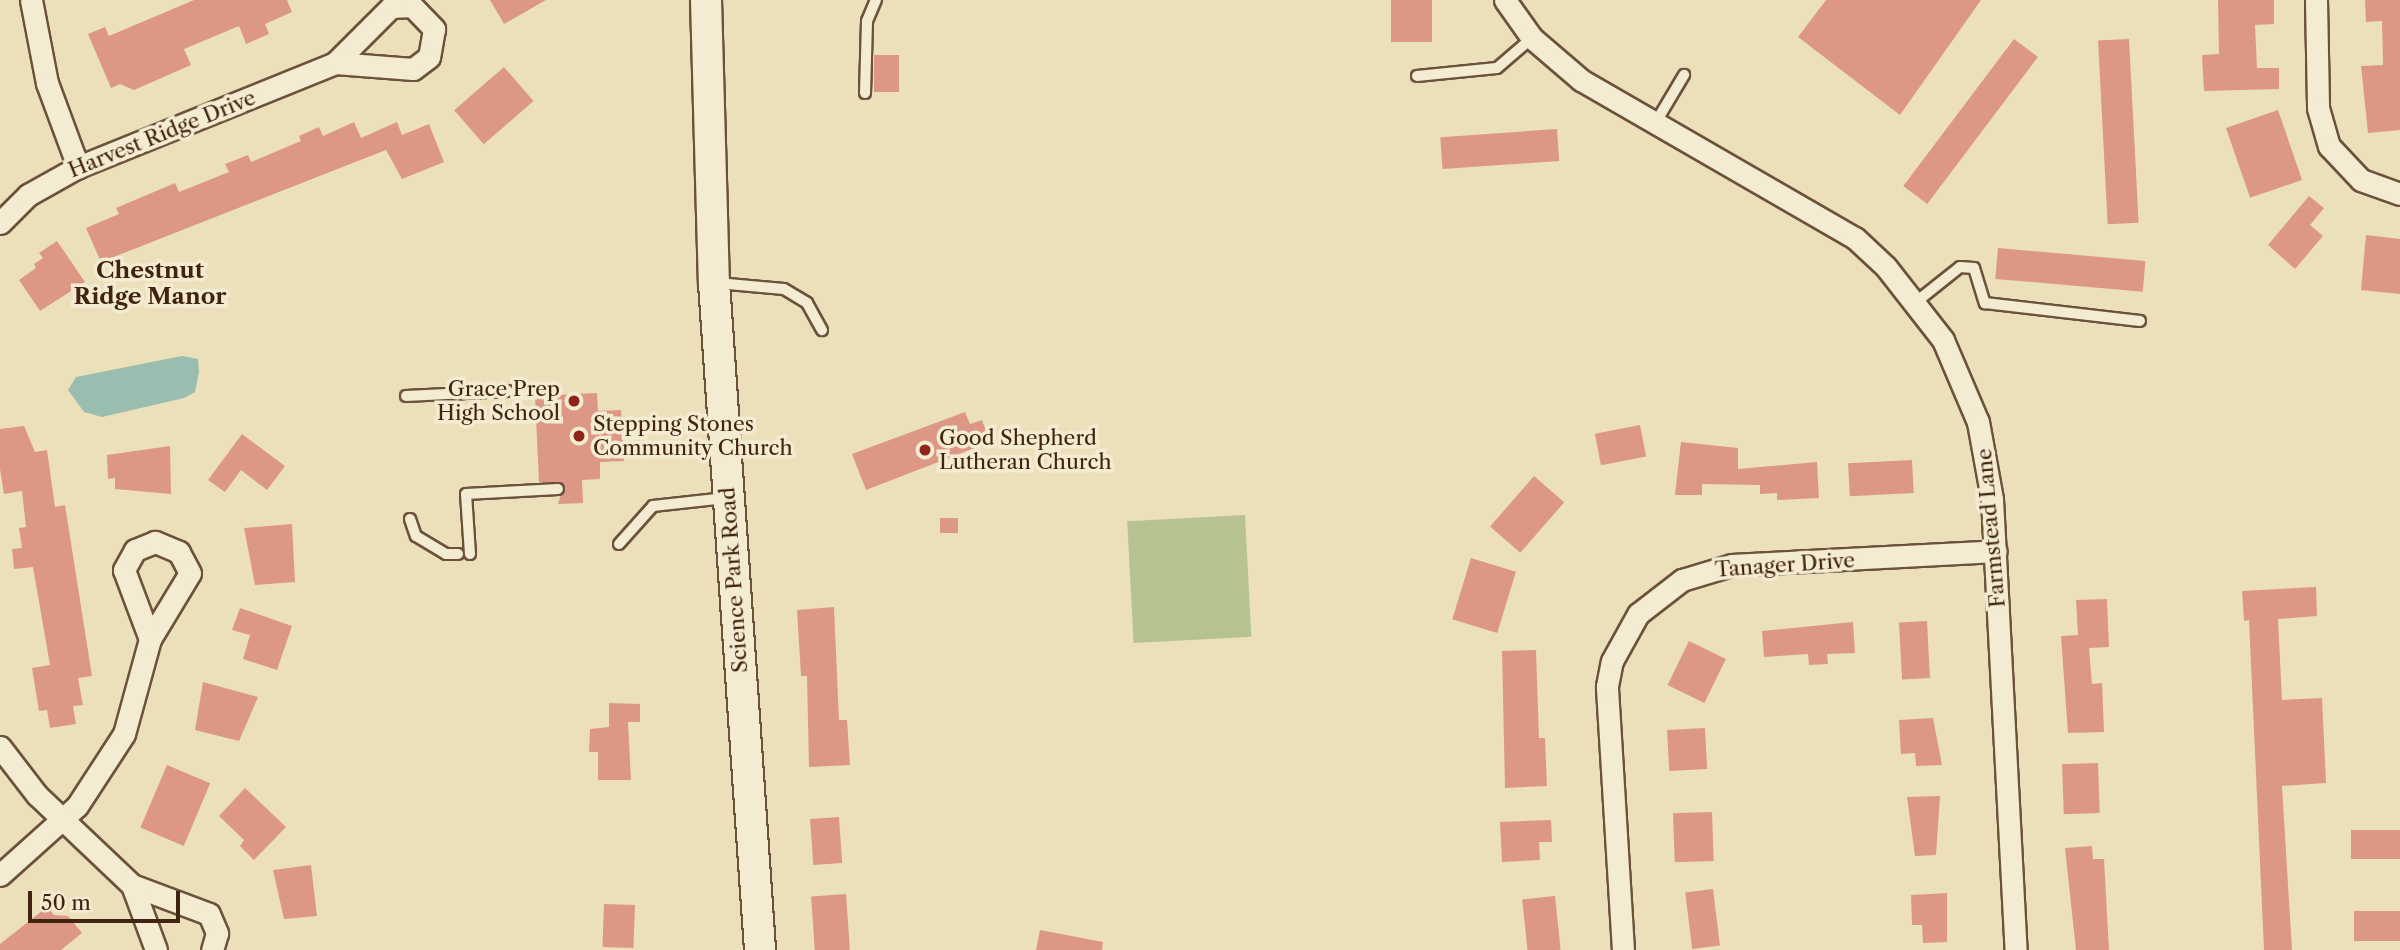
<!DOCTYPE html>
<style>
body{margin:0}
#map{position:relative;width:2400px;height:950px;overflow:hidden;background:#ece0ba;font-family:"Libre Caslon Text",serif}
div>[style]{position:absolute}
.green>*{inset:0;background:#b6c391;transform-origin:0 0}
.water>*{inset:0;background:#99bdaf}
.building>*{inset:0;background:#dc9885;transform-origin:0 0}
.roads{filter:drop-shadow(2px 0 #6c523b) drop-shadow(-2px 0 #6c523b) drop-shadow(0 2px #6c523b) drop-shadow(0 -2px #6c523b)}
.service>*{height:10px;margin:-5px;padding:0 5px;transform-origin:5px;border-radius:5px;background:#f3ebd2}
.minor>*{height:21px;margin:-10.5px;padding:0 10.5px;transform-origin:10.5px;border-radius:10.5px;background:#f3ebd2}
.secondary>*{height:30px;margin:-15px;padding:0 15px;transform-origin:15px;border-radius:15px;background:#f3ebd2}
.dots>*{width:19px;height:19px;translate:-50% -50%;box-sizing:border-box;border:4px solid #f3ebd2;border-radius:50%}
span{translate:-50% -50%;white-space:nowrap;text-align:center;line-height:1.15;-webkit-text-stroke:7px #f3ebd2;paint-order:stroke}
.street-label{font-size:21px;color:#412311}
.poi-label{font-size:21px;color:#412311}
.right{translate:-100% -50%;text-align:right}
.left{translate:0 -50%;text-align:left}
.neighbourhood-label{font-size:23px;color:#412311;font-weight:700}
.scale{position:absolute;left:28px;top:891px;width:152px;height:32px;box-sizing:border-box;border:4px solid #412311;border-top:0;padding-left:9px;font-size:21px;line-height:24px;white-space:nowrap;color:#412311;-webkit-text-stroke:5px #f3ebd2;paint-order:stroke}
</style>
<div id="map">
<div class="green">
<i style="left:1245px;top:515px;width:122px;height:118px;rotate:87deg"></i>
</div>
<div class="water">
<i style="clip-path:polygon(182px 356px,198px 359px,199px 372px,195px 392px,184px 398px,102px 417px,84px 412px,68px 390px,76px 377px)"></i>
</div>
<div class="building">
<i style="clip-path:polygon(194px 0,287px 0,292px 12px,265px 24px,269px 34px,246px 44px,239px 26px,184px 49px,191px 65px,134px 90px,120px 84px,111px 88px,88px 34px,105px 27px,109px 36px)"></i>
<i style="clip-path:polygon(490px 0,546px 0,504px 24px)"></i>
<i style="left:1391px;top:0;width:41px;height:42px"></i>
<i style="clip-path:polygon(1826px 0,1981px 0,1900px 115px,1798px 37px)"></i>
<i style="clip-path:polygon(2218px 0,2274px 0,2274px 24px,2255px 25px,2257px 68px,2279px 68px,2279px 89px,2204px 91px,2202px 55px,2219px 54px)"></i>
<i style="clip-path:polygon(2365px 0,2400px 0,2400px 130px,2368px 133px,2361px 66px,2383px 65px,2382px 21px,2366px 22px)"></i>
<i style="left:2014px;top:39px;width:30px;height:184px;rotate:37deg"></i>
<i style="left:2129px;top:39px;width:184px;height:31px;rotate:87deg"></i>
<i style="left:874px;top:55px;width:25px;height:37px"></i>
<i style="left:504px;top:67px;width:45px;height:66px;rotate:49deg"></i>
<i style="left:2278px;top:110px;width:74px;height:55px;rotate:71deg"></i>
<i style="clip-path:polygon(354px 122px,361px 138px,397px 122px,402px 135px,429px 124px,444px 162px,402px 179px,386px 150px,101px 262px,86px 228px,119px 214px,116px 208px,175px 183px,179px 192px,229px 172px,225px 164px,248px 155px,251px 162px,301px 141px,299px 136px,319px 127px,323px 136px)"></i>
<i style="left:1557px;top:129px;width:32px;height:117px;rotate:86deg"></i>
<i style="clip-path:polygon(2309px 196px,2324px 208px,2310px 225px,2323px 236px,2295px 269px,2268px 245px)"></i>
<i style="clip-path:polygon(2366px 235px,2400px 239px,2400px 294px,2361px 290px)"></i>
<i style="clip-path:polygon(57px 241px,85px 282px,40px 311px,19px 280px,36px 268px,34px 264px,43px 258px,39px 253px)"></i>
<i style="left:1998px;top:248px;width:148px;height:31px;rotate:5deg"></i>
<i style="clip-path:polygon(597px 393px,598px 411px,621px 410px,624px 461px,600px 462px,600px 479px,582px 480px,583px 503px,558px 504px,564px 484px,539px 482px,535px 396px)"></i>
<i style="clip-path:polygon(965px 412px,970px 424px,982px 420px,990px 442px,866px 490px,852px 454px)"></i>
<i style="left:1640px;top:425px;width:32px;height:46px;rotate:79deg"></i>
<i style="clip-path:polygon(24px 426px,35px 452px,47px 450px,55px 507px,65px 505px,92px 676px,78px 678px,83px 705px,73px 706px,76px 724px,50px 728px,47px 710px,39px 711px,32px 668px,50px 665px,33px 567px,14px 569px,12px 549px,22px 548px,19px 528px,26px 527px,22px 491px,4px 494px,0 469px,0 429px)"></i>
<i style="clip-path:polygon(242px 434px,285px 466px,267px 490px,241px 470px,225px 492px,208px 480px)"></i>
<i style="clip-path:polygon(1681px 442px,1738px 448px,1738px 469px,1817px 462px,1819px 498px,1777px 500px,1777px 493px,1760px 494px,1760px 485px,1702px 484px,1702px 495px,1675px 495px)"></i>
<i style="clip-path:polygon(170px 446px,171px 494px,115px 489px,115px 478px,108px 479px,107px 455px)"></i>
<i style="left:1912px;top:460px;width:33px;height:64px;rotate:87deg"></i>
<i style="left:1534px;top:476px;width:40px;height:67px;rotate:41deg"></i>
<i style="left:958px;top:518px;width:15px;height:18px;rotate:90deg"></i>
<i style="clip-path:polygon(292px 524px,295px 582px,255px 585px,244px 528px)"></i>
<i style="left:1471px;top:558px;width:47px;height:64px;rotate:17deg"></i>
<i style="clip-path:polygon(2316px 587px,2317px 616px,2278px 619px,2282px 700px,2322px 698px,2326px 783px,2282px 786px,2292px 950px,2264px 950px,2249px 620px,2244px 621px,2242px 591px)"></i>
<i style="clip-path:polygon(2107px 599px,2109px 647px,2089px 648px,2092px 684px,2102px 683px,2104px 732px,2068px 733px,2061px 636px,2078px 635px,2076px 600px)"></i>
<i style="clip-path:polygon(834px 607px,839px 720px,847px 720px,850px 765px,809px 767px,807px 676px,801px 676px,797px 610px)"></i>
<i style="clip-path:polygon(240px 608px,292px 626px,277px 670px,243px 659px,250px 635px,232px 630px)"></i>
<i style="left:1927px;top:621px;width:57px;height:28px;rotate:87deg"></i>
<i style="clip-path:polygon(1853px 622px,1855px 653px,1827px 654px,1828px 664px,1809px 665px,1808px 654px,1764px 657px,1762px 631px)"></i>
<i style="left:1689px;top:641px;width:41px;height:49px;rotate:26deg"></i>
<i style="clip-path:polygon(1536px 650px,1539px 738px,1545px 738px,1547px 786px,1505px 788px,1502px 651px)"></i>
<i style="clip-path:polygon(203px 682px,258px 697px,239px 741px,195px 730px)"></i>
<i style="clip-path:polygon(609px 703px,640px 704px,640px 722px,628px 722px,631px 780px,598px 780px,598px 752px,589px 752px,590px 729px,609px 727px)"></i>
<i style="clip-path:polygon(1933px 718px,1942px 765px,1916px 766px,1915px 753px,1901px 754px,1899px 720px)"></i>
<i style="left:1705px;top:728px;width:41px;height:38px;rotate:87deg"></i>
<i style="left:2098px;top:763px;width:50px;height:36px;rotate:88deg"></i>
<i style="left:167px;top:765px;width:47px;height:68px;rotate:23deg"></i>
<i style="clip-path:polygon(245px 788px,286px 827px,254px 860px,240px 846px,244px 840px,219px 816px)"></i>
<i style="clip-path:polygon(1940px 796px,1936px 855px,1915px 856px,1907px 797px)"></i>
<i style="left:1712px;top:812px;width:49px;height:39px;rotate:88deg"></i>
<i style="left:839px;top:817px;width:46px;height:29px;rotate:86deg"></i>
<i style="clip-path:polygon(1551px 820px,1552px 842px,1539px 842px,1540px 860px,1502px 862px,1500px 822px)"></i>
<i style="left:2400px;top:830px;width:29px;height:49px;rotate:90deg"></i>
<i style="clip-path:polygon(2092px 846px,2093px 859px,2104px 859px,2109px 950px,2076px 950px,2065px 848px)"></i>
<i style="clip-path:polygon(311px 865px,317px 916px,284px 919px,273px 870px)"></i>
<i style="left:1713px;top:889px;width:57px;height:28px;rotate:83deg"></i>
<i style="clip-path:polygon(1947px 893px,1947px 942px,1923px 943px,1922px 925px,1912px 925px,1911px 895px)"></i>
<i style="left:846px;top:894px;width:56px;height:35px;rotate:86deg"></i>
<i style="left:1555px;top:896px;width:54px;height:33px;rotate:84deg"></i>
<i style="left:604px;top:904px;width:31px;height:43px;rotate:2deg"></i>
<i style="clip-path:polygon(47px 907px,54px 915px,68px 916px,82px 933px,61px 950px,0 950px,0 944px)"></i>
<i style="left:2400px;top:911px;width:30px;height:46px;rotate:90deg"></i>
<i style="clip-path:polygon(1040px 930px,1103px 942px,1102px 950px,1036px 950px)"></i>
</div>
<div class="roads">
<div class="service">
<i style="left:1417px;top:76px;width:80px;rotate:-5.7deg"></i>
<i style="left:1497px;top:68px;width:46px;rotate:-40.6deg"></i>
<i style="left:865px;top:93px;width:72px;rotate:-88.4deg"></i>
<i style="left:867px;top:21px;width:23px;rotate:-67deg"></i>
<i style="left:1656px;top:122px;width:55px;rotate:-59.2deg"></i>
<i style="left:717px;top:283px;width:67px;rotate:5.1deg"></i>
<i style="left:784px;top:289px;width:27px;rotate:31deg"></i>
<i style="left:807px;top:303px;width:31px;rotate:61deg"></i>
<i style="left:1916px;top:302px;width:56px;rotate:-38.5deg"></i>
<i style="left:1960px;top:267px;width:14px;rotate:4deg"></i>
<i style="left:1974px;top:268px;width:37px;rotate:73deg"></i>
<i style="left:1985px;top:303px;width:156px;rotate:6.6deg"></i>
<i style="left:406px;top:396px;width:102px;rotate:-2.8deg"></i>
<i style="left:410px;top:519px;width:18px;rotate:71deg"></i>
<i style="left:416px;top:536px;width:35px;rotate:31deg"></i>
<i style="left:446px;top:554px;width:12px"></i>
<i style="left:619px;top:544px;width:51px;rotate:-48.2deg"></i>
<i style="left:653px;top:506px;width:73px;rotate:-6.3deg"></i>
<i style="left:470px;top:554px;width:60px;rotate:-93.8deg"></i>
<i style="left:466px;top:494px;width:92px;rotate:-3.1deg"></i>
</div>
<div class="minor">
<i style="left:31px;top:0;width:85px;rotate:79.1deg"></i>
<i style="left:47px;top:83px;width:90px;rotate:69.7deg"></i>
<i style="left:1505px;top:0;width:47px;rotate:54.6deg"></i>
<i style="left:1532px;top:38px;width:65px;rotate:40.6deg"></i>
<i style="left:1581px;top:80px;width:316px;rotate:30deg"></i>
<i style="left:1855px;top:238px;width:42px;rotate:43.1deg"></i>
<i style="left:1886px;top:267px;width:93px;rotate:52deg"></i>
<i style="left:1943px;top:340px;width:89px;rotate:66.9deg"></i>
<i style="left:1978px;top:422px;width:78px;rotate:79.7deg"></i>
<i style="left:1992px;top:499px;width:452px;rotate:87deg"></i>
<i style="left:2316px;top:0;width:108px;rotate:88.9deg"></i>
<i style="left:2318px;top:108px;width:40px;rotate:74deg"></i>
<i style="left:2329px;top:146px;width:47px;rotate:46.7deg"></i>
<i style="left:2361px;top:180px;width:41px;rotate:19.7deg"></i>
<i style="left:0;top:223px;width:40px;rotate:-45deg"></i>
<i style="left:28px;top:195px;width:57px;rotate:-29.2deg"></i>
<i style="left:78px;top:167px;width:277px;rotate:-22deg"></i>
<i style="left:335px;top:63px;width:79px;rotate:-45deg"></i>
<i style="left:391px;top:7px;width:21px;rotate:-3deg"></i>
<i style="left:412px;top:6px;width:32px;rotate:46deg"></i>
<i style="left:434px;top:29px;width:28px;rotate:100deg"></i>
<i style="left:429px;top:57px;width:20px;rotate:143deg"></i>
<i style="left:413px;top:69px;width:78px;rotate:-175.6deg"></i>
<i style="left:0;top:747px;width:61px;rotate:52.4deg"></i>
<i style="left:37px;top:795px;width:131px;rotate:43.5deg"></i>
<i style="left:132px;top:885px;width:82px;rotate:20.6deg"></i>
<i style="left:209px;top:914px;width:21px;rotate:67deg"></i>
<i style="left:217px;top:933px;width:18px;rotate:106deg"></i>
<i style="left:0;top:875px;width:103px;rotate:-41.9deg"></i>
<i style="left:77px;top:806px;width:86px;rotate:-56.9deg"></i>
<i style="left:124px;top:734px;width:98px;rotate:-74.7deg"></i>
<i style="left:150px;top:639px;width:77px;rotate:-58.8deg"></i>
<i style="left:190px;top:573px;width:24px;rotate:-118deg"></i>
<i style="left:179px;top:552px;width:26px;rotate:-157deg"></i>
<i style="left:155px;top:542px;width:22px;rotate:158deg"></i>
<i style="left:135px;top:550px;width:23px;rotate:119deg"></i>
<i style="left:124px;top:570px;width:74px;rotate:69.4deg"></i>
<i style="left:132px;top:885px;width:69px;rotate:69.7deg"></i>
<i style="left:1623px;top:950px;width:264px;rotate:-93.5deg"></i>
<i style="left:1607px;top:686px;width:25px;rotate:-79deg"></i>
<i style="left:1612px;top:661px;width:54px;rotate:-61deg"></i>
<i style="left:1638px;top:614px;width:56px;rotate:-37.7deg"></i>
<i style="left:1682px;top:580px;width:52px;rotate:-16.7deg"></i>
<i style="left:1732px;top:565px;width:264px;rotate:-3deg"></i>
</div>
<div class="secondary">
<i style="left:706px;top:0;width:283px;rotate:88.4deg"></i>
<i style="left:714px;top:283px;width:669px;rotate:86.05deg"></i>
</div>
</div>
<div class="dots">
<i style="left:574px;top:401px;background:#8f2418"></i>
<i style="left:579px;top:436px;background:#8f2418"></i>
<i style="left:925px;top:450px;background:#8f2418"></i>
</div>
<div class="street-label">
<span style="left:162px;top:134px;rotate:-22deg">Harvest Ridge Drive</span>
<span style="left:1991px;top:528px;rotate:-95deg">Farmstead Lane</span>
<span style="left:1785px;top:565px;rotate:-4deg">Tanager Drive</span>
<span style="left:734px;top:580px;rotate:-94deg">Science Park Road</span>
</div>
<div class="poi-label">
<span class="right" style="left:560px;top:401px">Grace Prep<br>High School</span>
<span class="left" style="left:593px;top:436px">Stepping Stones<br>Community Church</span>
<span class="left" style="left:939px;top:450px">Good Shepherd<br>Lutheran Church</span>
</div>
<div class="neighbourhood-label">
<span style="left:150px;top:283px">Chestnut<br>Ridge Manor</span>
</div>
<div class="scale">50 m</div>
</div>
